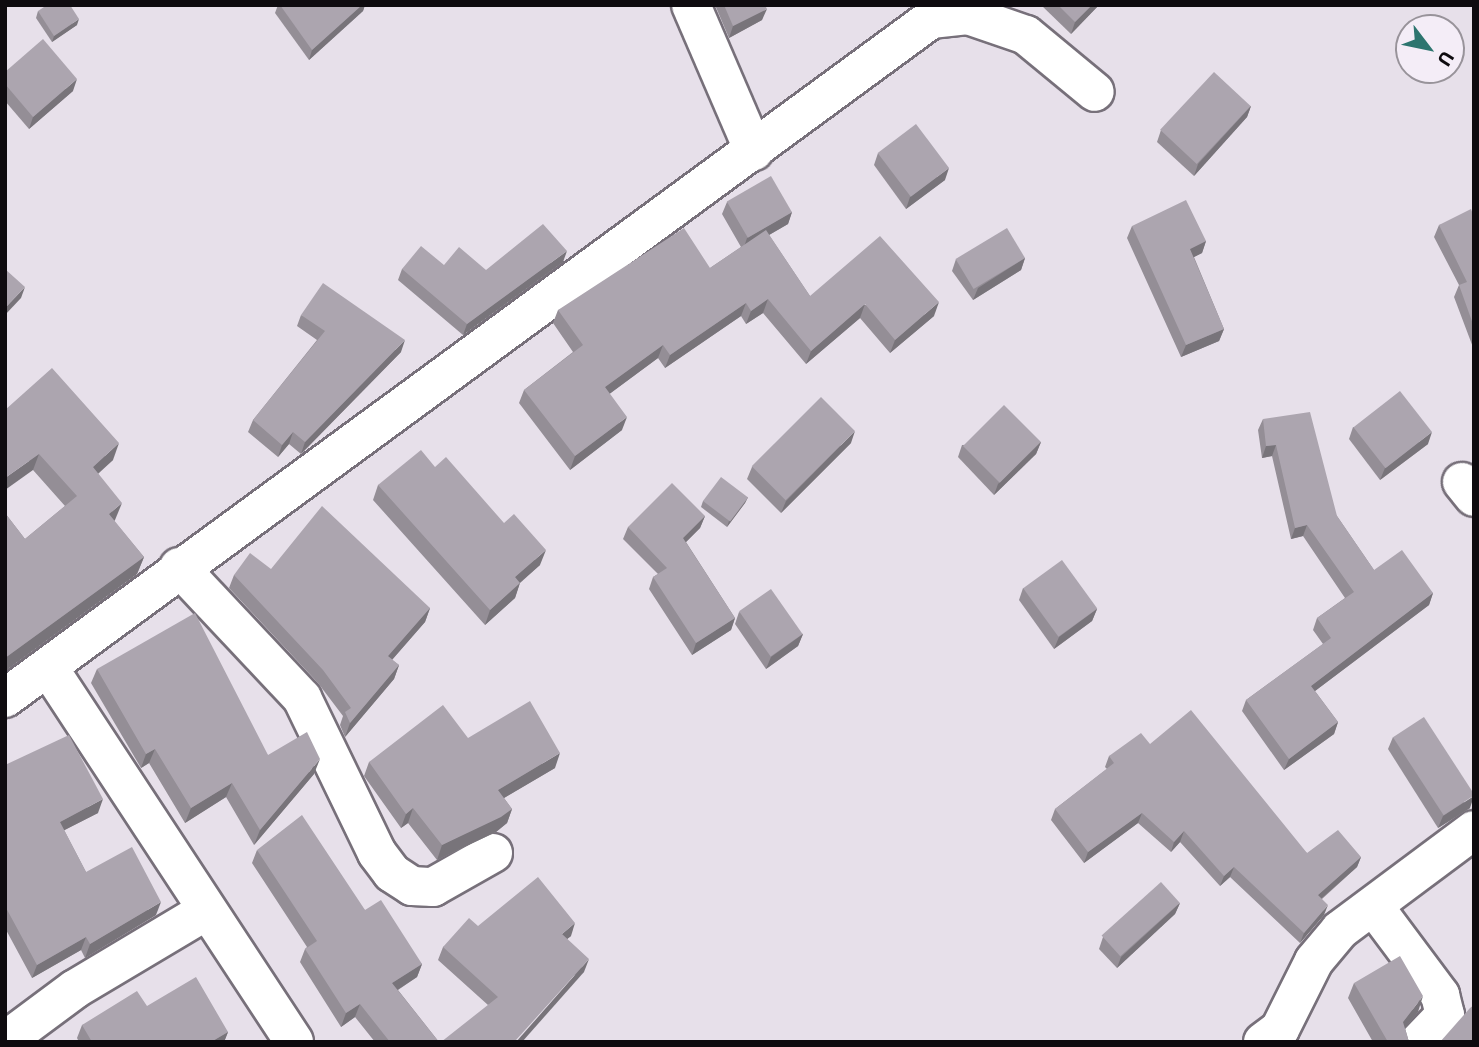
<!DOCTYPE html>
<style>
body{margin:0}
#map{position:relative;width:1479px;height:1047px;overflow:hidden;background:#e7e0ea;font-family:"Exo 2",sans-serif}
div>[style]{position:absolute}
.roads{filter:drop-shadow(2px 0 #77707a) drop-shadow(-2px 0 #77707a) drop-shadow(0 2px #77707a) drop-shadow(0 -2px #77707a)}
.minor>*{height:38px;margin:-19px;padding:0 19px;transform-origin:19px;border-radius:19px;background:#fff}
.wall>*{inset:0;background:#948e96}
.shaded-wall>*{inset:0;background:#78747a}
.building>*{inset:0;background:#aca5af;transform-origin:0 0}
span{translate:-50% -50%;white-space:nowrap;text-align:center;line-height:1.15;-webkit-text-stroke:5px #f4edf7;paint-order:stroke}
.frame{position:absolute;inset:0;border:7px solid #0e0b0f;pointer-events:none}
.north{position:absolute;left:1395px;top:14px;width:70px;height:70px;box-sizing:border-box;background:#f4edf7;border:2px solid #98939a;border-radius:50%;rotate:122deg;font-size:19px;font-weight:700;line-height:28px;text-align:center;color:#0e0b0f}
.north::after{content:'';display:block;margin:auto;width:24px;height:32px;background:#2d756f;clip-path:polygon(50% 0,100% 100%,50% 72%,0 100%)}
</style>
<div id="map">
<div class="roads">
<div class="minor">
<i style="left:691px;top:5px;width:159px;rotate:66.7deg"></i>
<i style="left:1462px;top:482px;width:19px;rotate:51deg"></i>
<i style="left:179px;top:567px;width:180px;rotate:46.8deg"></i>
<i style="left:302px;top:698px;width:172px;rotate:64.2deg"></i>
<i style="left:377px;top:853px;width:25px;rotate:53deg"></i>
<i style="left:392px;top:873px;width:24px;rotate:33deg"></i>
<i style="left:412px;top:886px;width:21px;rotate:3deg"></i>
<i style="left:433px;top:887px;width:69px;rotate:-29.5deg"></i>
<i style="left:48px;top:667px;width:448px;rotate:56.7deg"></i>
<i style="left:5px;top:698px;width:1148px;rotate:-36.25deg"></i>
<i style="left:931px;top:19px;width:37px;rotate:-6deg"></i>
<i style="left:968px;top:15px;width:61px;rotate:19deg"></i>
<i style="left:1026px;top:35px;width:89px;rotate:39.6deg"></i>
<i style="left:1375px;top:908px;width:109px;rotate:53.2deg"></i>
<i style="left:1440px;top:995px;width:21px;rotate:76deg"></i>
<i style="left:1445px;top:1015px;width:37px;rotate:134deg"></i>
<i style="left:5px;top:1041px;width:87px;rotate:-36.6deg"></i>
<i style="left:75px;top:989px;width:150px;rotate:-30.8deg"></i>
<i style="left:1263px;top:1042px;width:21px;rotate:-37deg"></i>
<i style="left:1280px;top:1029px;width:76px;rotate:-63.4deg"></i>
<i style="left:1314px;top:961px;width:40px;rotate:-50deg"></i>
<i style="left:1340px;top:930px;width:167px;rotate:-36.7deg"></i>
</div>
</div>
<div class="wall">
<i style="clip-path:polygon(278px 5px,365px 5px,363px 11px,309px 60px,275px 13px)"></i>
<i style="clip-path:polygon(715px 5px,765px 5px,762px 20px,729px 38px)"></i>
<i style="clip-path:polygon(1041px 5px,1099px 5px,1071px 34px)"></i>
<i style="clip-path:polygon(38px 11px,77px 25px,52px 42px,36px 18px)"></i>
<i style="clip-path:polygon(5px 72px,73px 91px,29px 129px,5px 101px)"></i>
<i style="clip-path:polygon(1251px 106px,1247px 117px,1194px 176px,1157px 142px,1161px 130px)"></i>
<i style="clip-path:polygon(878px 153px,945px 180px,906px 209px,874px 165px)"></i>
<i style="clip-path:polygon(727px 202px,792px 212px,788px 224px,769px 235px,810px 296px,934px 316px,890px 353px,860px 318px,806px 364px,763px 313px,746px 324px,741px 316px,665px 368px,658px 358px,609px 394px,622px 430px,570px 470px,519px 403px,524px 390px,573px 352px,553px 323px,558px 310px,710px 268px,741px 247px,722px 214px)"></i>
<i style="clip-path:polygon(1474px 217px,1474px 350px,1454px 297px,1459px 285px,1434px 237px,1439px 225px)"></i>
<i style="clip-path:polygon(1132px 226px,1206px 241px,1202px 253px,1194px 257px,1224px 329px,1219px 341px,1181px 357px,1127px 238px)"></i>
<i style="clip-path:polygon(1025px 258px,1021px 270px,973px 300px,952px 271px,956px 259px)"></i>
<i style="clip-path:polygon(563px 262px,463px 335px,398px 280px,402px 269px,444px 265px,486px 270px)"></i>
<i style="clip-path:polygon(301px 315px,401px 352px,301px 454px,289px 444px,278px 457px,248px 432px,253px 420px,317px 340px,297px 326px)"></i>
<i style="clip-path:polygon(5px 410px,113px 460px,98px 474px,115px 520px,114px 521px,144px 557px,137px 574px,5px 671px,5px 513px,25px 539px,65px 506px,33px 470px)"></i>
<i style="clip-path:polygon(1263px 419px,1337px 516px,1374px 570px,1433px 593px,1429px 605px,1315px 691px,1338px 722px,1334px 734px,1284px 770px,1242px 711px,1246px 700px,1323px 644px,1313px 630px,1317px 618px,1345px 598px,1303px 536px,1291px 539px,1272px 456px,1262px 458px,1258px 430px)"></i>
<i style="clip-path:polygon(1353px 427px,1428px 444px,1380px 480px,1349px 439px)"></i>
<i style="clip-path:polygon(1041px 442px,1036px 454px,994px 495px,958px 457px,962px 445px)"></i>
<i style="clip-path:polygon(851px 443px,781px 513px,747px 479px,752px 467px)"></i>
<i style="clip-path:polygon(435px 467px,540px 565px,520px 582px,515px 598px,485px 625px,373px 500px,378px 485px)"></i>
<i style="clip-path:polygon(748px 497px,745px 503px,727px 527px,701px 507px,703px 501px)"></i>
<i style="clip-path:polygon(705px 516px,700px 528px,686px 542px,735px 618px,731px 630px,692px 655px,649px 589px,653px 577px,658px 574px,623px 539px,628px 527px)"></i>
<i style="clip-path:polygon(271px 569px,430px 608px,425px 622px,392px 660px,399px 665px,394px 679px,345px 737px,340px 725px,343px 716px,318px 683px,229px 588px,234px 575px)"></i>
<i style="clip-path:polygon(1023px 588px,1097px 609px,1092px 621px,1054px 649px,1019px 600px)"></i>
<i style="clip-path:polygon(739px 612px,803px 634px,798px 646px,766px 669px,735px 624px)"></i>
<i style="clip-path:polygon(97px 669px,268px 755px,314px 774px,254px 845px,226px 797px,185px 823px,149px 763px,141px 768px,91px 683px)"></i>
<i style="clip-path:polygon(1393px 737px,1470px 808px,1438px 828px,1388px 749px)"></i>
<i style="clip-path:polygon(468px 738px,555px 768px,504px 798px,512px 809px,507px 823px,496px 832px,437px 860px,408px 823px,401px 828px,364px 776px,369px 762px)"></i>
<i style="clip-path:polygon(1150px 744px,1307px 853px,1361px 857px,1357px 867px,1322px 899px,1324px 915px,1300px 943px,1230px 877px,1220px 886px,1180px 842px,1171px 852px,1138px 823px,1084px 863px,1051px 820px,1055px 809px,1107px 769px,1105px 767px,1109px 756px)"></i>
<i style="clip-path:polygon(5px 765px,98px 813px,64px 830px,86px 872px,156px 915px,85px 958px,81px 950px,32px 978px,5px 928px)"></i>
<i style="clip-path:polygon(257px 850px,365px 910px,422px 964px,417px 977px,398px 990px,439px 1042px,375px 1042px,355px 1017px,341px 1027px,300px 962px,305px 949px,307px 947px,252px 863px)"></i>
<i style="clip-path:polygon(1180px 903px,1175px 914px,1117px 968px,1099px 949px,1103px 937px)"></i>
<i style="clip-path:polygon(478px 926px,571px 936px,567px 939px,584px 972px,488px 1005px,438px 960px,443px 947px)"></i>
<i style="clip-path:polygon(1354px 983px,1418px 1012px,1405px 1028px,1409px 1042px,1373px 1042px,1348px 998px)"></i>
<i style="clip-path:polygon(147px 1006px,228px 1032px,224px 1042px,79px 1042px,77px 1038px,82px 1025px)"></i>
</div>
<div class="shaded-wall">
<i style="clip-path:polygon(362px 5px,365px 5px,363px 11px,309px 60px,312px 50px)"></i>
<i style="clip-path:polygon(1092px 5px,1099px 5px,1071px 34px,1075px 22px)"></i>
<i style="clip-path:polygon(767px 9px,762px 20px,729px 38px,733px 26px)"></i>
<i style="clip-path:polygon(79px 19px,77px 25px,52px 42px,54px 36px)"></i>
<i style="clip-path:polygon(77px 79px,73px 91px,29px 129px,33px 117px)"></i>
<i style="clip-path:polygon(1251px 106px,1247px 117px,1194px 176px,1198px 164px)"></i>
<i style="clip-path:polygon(949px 168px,945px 180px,906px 209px,910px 197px)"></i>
<i style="clip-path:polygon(792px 212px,788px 224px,743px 250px,747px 238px)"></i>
<i style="clip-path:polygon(1206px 241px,1202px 253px,1186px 261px,1190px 249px)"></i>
<i style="clip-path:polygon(567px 251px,563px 262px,463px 335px,467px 324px)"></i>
<i style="clip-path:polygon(1025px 258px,1021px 270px,973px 300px,978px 288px)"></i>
<i style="clip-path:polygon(25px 287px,21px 298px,5px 315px,5px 308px)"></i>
<i style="clip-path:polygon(768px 299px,763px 313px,746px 324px,751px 311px)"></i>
<i style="clip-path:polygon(939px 302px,934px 316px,890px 353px,895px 340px)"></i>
<i style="clip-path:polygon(746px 303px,741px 316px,665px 368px,670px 355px)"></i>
<i style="clip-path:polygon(865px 304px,860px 318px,806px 364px,811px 351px)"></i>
<i style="clip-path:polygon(1224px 329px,1219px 341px,1181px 357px,1186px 345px)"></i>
<i style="clip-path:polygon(405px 340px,401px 352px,301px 454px,305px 442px)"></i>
<i style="clip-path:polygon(663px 345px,658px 358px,600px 401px,605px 387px)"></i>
<i style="clip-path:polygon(627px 417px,622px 430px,570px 470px,575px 456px)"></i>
<i style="clip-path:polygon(855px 431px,851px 443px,781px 513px,786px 501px)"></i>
<i style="clip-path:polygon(293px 432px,289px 444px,278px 457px,282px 445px)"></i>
<i style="clip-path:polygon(1432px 432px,1428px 444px,1380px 480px,1385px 468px)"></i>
<i style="clip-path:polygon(1041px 442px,1036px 454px,994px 495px,998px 484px)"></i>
<i style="clip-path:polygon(119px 443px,113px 460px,86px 484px,93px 467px)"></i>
<i style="clip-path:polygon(1276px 445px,1272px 456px,1262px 458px,1266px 446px)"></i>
<i style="clip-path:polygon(39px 454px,33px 470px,5px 490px,5px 478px)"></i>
<i style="clip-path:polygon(748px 497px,745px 503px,727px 527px,729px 521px)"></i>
<i style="clip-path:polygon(122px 503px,115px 520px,103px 531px,109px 514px)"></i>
<i style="clip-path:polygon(705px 516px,700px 528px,679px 549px,683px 538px)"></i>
<i style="clip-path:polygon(1307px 525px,1303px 536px,1291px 539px,1295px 528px)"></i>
<i style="clip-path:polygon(546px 550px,540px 565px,510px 592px,515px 577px)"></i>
<i style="clip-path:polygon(144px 557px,137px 574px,5px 671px,5px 658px)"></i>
<i style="clip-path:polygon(520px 583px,515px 598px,485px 625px,490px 610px)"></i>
<i style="clip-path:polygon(1433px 593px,1429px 605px,1307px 697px,1311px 686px)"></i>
<i style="clip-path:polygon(430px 608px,425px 622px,383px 670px,388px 656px)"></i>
<i style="clip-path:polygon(1097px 609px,1092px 621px,1054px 649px,1059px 637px)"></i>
<i style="clip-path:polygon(735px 618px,731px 630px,692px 655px,696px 643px)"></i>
<i style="clip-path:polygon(803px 634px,798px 646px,766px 669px,771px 657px)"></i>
<i style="clip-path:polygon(399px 665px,394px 679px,345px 737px,350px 723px)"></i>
<i style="clip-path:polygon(1338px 722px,1334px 734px,1284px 770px,1289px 759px)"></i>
<i style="clip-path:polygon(155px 749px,149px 763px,141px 768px,146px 754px)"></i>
<i style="clip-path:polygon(560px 753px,555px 768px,492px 805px,498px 790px)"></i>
<i style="clip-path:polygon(320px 759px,314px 774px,254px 845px,260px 830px)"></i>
<i style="clip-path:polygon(232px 783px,226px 797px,185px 823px,191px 808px)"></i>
<i style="clip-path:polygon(1474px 796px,1470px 808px,1438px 828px,1443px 816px)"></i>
<i style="clip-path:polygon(103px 799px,98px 813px,55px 835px,60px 822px)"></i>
<i style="clip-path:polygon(413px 808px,408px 823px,401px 828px,406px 814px)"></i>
<i style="clip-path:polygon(512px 809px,507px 823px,496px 832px,437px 860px,442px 845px)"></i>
<i style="clip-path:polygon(1142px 813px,1138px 823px,1084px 863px,1088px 852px)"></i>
<i style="clip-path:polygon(1184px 831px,1180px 842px,1171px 852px,1174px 842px)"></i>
<i style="clip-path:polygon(1361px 857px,1357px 867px,1314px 905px,1318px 895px)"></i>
<i style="clip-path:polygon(1234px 867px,1230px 877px,1220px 886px,1224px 876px)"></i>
<i style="clip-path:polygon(161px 902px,156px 915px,85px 958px,90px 944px)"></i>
<i style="clip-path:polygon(1180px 903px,1175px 914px,1117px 968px,1121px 957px)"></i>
<i style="clip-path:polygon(1328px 905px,1324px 915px,1300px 943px,1304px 933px)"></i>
<i style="clip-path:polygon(575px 923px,571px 936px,557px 947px,562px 934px)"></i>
<i style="clip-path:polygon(86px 937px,81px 950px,32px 978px,37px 965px)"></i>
<i style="clip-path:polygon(589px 959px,584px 972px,522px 1042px,516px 1042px)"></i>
<i style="clip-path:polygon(422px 964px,417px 977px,388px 996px,392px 983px)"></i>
<i style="clip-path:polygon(1423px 996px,1418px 1012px,1398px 1037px,1403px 1022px)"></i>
<i style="clip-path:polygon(360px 1004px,355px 1017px,341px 1027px,346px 1013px)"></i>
<i style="clip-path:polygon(228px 1032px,224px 1042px,211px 1042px)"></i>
</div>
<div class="building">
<i style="clip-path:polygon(47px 5px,70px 5px,79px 19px,54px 36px,38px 11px)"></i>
<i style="clip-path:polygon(280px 5px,362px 5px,312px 50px)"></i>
<i style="clip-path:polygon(724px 5px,765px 5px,767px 9px,733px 26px)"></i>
<i style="clip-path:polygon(1058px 5px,1092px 5px,1075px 22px)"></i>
<i style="clip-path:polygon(43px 39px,77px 79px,33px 117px,5px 84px,5px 72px)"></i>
<i style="left:1214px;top:72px;width:50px;height:79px;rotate:43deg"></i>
<i style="left:916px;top:124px;width:55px;height:48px;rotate:53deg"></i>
<i style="left:771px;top:176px;width:42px;height:51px;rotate:60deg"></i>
<i style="clip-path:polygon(1186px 200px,1206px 241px,1190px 249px,1224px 329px,1186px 345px,1132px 226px)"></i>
<i style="clip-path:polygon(1471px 209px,1474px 217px,1474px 327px,1459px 285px,1467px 282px,1439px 225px)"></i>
<i style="clip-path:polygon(543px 224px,567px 251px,467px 324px,402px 269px,421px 246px,444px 265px,459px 247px,486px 270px)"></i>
<i style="clip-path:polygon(684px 228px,710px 268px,766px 230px,810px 296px,880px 236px,939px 302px,895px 340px,865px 304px,811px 351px,768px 299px,751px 311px,746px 303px,670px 355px,663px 345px,605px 387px,627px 417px,575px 456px,524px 390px,583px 345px,558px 310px)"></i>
<i style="left:1007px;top:228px;width:35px;height:60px;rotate:59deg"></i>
<i style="clip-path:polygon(5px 269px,25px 287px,5px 308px)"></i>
<i style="clip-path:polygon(323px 283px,405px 340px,305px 442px,293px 432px,282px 445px,253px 420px,325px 331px,301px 315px)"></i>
<i style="clip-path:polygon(52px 368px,119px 443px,93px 467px,122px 503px,109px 514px,144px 557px,5px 658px,5px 513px,25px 539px,77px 496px,39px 454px,5px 478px,5px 410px)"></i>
<i style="left:1400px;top:391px;width:52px;height:59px;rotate:52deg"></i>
<i style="left:821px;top:397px;width:48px;height:98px;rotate:45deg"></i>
<i style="left:1004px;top:405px;width:52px;height:58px;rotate:45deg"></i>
<i style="clip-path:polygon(1310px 412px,1337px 516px,1374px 570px,1402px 550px,1433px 593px,1311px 686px,1338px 722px,1289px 759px,1246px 700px,1331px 638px,1317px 618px,1354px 592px,1307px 525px,1295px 528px,1276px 445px,1266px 446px,1263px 419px)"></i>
<i style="clip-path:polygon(421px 450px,435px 467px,446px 457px,504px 523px,514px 514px,546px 550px,515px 577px,520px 583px,490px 610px,378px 485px)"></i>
<i style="left:721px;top:477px;width:34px;height:30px;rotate:37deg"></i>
<i style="clip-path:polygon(672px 483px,705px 516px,683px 538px,735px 618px,696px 643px,653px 577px,667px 568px,628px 527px)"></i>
<i style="clip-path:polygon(322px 506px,430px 608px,388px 656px,399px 665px,350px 723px,345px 712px,351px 708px,323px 670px,234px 575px,250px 553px,271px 569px)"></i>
<i style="left:1062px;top:560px;width:60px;height:48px;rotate:54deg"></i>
<i style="left:771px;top:589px;width:55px;height:39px;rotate:55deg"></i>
<i style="clip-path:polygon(195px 613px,268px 755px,307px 732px,320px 759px,260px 830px,232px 783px,191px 808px,155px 749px,146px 754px,97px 669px)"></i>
<i style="clip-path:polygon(530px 701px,560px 753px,498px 790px,512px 809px,501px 817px,442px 845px,413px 808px,406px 814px,369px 762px,443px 705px,468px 738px)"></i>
<i style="clip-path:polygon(1191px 710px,1307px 853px,1338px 830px,1361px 857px,1318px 895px,1328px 905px,1304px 933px,1234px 867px,1224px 876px,1184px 831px,1174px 842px,1142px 813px,1088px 852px,1055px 809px,1114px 763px,1109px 756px,1141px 733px,1150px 744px)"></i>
<i style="left:1424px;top:717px;width:93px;height:37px;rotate:57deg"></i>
<i style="clip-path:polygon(69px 735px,103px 799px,60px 822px,86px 872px,132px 847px,161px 902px,90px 944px,86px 937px,37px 965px,5px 906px,5px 765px)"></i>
<i style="clip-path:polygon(302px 815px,365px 910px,381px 900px,422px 964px,392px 983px,439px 1042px,390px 1042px,360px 1004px,346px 1013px,305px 949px,317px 941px,257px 850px)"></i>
<i style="clip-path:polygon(538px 877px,575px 923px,562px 934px,589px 959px,516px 1040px,518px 1042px,441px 1042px,498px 997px,443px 947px,469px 918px,478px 926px)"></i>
<i style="left:1161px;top:882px;width:28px;height:80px;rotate:48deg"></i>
<i style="clip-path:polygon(1400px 956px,1423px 996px,1403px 1022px,1409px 1042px,1388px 1042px,1354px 983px)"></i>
<i style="clip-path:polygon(196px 977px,228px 1032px,211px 1042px,92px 1042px,82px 1025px,137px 991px,147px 1006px)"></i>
<i style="clip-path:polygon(1474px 1005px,1474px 1042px,1440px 1042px,1470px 1008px)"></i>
</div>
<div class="frame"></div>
<div class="north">U</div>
</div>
